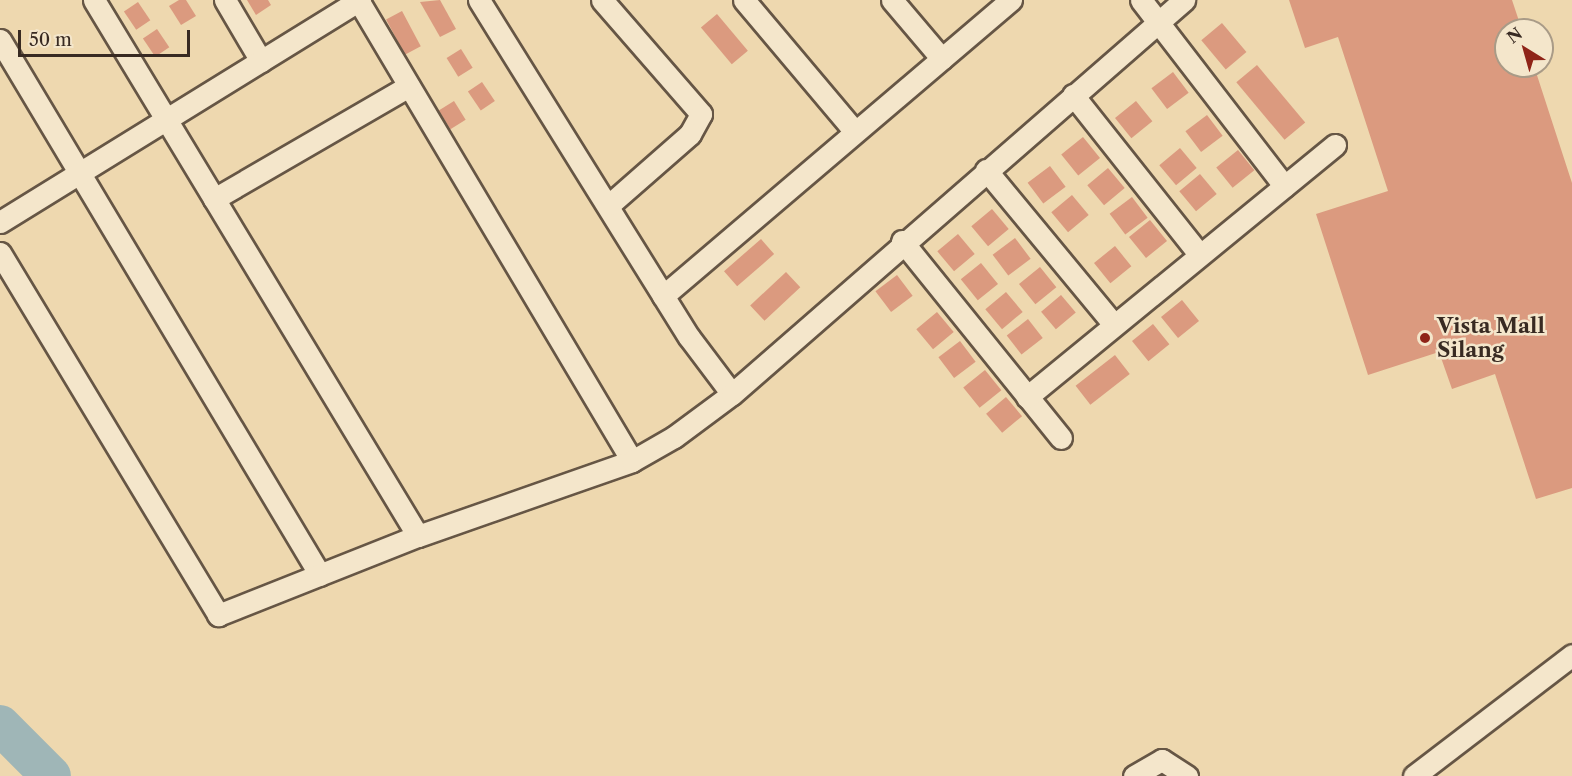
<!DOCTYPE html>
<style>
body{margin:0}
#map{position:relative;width:1572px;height:776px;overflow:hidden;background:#eed8af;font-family:"Libre Caslon Text",serif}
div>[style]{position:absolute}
.river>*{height:40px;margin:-20px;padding:0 20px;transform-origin:20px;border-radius:20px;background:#9fb6b7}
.building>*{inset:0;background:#db9a7f;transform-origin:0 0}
.roads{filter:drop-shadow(2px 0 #665645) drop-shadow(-2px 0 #665645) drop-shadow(0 2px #665645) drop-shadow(0 -2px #665645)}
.street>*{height:21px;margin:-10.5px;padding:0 10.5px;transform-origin:10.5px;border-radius:10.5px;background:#f4e6cb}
.dots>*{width:16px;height:16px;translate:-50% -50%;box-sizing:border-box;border:3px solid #f4e6cb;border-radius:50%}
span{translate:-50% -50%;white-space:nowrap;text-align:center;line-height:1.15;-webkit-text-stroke:5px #f4e6cb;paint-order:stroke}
.poi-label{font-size:21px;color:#382a22;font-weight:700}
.left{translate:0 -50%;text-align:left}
.north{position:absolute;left:1494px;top:18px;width:60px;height:60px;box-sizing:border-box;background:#f4e6cb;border:2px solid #a99b87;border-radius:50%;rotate:323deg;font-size:16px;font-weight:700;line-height:24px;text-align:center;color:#382a22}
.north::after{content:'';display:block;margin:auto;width:21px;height:27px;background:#8f2418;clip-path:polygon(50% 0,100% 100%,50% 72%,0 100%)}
.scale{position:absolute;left:18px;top:30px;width:172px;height:27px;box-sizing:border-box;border:3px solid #382a22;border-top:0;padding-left:8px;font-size:18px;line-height:21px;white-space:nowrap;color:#382a22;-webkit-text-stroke:4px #f4e6cb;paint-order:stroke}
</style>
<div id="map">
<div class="river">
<i style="left:0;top:725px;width:72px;rotate:45deg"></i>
</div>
<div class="building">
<i style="clip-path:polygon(179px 0,186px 0,196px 16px,181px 25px,169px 6px)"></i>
<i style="clip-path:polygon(247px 0,268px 0,271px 5px,256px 15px)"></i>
<i style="clip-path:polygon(440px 0,456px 29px,440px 37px,420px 2px)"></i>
<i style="clip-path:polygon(1289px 0,1512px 0,1522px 30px,1506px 30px,1506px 66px,1534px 66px,1572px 183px,1572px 488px,1536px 499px,1495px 374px,1452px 389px,1439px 352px,1368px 375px,1316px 214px,1388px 191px,1338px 37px,1305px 48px)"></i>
<i style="left:138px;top:2px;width:22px;height:17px;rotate:56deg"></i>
<i style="left:402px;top:11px;width:40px;height:18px;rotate:62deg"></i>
<i style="left:717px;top:14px;width:48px;height:21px;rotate:50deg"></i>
<i style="left:1222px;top:23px;width:38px;height:27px;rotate:50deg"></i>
<i style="left:157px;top:29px;width:22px;height:17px;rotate:56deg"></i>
<i style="left:461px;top:49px;width:22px;height:17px;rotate:58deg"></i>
<i style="left:1257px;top:65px;width:75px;height:27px;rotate:50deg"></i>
<i style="left:1173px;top:72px;width:26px;height:27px;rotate:53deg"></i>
<i style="left:482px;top:82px;width:23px;height:17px;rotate:56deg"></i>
<i style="left:454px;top:101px;width:22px;height:18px;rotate:58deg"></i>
<i style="left:1136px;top:101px;width:26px;height:27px;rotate:51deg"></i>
<i style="left:1207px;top:115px;width:26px;height:27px;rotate:53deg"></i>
<i style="left:1083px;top:137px;width:27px;height:28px;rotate:51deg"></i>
<i style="left:1180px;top:148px;width:26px;height:27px;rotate:50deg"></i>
<i style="left:1238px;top:150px;width:26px;height:28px;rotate:51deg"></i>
<i style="left:1050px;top:166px;width:26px;height:28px;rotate:53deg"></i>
<i style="left:1108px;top:168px;width:26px;height:27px;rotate:50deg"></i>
<i style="left:1200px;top:174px;width:26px;height:27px;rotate:50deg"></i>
<i style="left:1072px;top:195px;width:26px;height:27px;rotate:50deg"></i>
<i style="left:1132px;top:197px;width:26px;height:28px;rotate:53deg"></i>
<i style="left:992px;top:209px;width:26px;height:27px;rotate:50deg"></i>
<i style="left:1150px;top:220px;width:27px;height:27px;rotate:51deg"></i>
<i style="left:958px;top:234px;width:26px;height:27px;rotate:50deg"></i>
<i style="left:1015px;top:238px;width:26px;height:28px;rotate:53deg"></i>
<i style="left:761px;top:239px;width:20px;height:49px;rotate:49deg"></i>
<i style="left:1115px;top:246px;width:26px;height:27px;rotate:51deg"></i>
<i style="left:981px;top:263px;width:27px;height:26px;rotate:51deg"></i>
<i style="left:1040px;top:267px;width:26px;height:27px;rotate:51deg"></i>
<i style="left:786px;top:272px;width:21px;height:49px;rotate:47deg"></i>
<i style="left:897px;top:275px;width:26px;height:27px;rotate:53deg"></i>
<i style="left:1006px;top:292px;width:26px;height:27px;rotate:50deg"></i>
<i style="left:1061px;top:295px;width:23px;height:26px;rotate:50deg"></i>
<i style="left:1182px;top:300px;width:27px;height:27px;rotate:51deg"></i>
<i style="left:937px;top:312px;width:26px;height:27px;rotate:50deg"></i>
<i style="left:1028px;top:319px;width:24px;height:27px;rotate:52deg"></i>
<i style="left:1153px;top:324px;width:26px;height:27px;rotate:51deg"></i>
<i style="left:960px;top:341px;width:26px;height:27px;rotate:53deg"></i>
<i style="left:1115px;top:355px;width:24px;height:50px;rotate:52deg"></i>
<i style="left:985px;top:370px;width:26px;height:28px;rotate:51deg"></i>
<i style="left:1006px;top:397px;width:25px;height:26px;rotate:50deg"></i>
</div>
<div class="roads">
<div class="street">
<i style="left:94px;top:0;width:626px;rotate:58.85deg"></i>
<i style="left:225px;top:0;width:71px;rotate:59.5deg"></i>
<i style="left:358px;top:0;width:536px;rotate:59.27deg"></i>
<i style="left:479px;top:0;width:397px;rotate:58.1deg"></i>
<i style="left:689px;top:337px;width:71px;rotate:53deg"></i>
<i style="left:602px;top:0;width:151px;rotate:49deg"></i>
<i style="left:701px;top:114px;width:23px;rotate:119deg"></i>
<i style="left:690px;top:134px;width:106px;rotate:138.8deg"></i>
<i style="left:744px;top:0;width:172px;rotate:49.9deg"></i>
<i style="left:892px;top:0;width:77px;rotate:49.7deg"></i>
<i style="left:1141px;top:0;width:235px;rotate:52.4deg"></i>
<i style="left:0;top:40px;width:623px;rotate:59.12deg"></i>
<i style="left:1073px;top:95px;width:204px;rotate:51.6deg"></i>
<i style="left:986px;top:170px;width:201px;rotate:50.4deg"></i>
<i style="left:214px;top:199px;width:225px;rotate:-30.1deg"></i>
<i style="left:0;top:222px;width:423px;rotate:-31.7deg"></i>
<i style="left:902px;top:241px;width:253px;rotate:51.1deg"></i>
<i style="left:0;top:253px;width:423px;rotate:58.9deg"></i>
<i style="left:218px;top:615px;width:215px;rotate:-21.6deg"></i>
<i style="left:418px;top:536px;width:227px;rotate:-19.3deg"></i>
<i style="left:632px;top:461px;width:48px;rotate:-29.7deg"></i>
<i style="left:674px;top:437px;width:72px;rotate:-36.6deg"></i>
<i style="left:732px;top:394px;width:600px;rotate:-41.08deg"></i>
<i style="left:663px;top:296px;width:457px;rotate:-40.4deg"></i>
<i style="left:1027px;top:397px;width:398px;rotate:-39.3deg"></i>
<i style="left:1134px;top:776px;width:32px;rotate:-30deg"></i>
<i style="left:1162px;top:760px;width:30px;rotate:33deg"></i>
<i style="left:1414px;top:776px;width:199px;rotate:-37.4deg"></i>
</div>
</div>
<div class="dots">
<i style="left:1425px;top:338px;background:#8f2418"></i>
</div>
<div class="poi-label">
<span class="left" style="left:1437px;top:338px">Vista Mall<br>Silang</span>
</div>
<div class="north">N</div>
<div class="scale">50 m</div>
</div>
